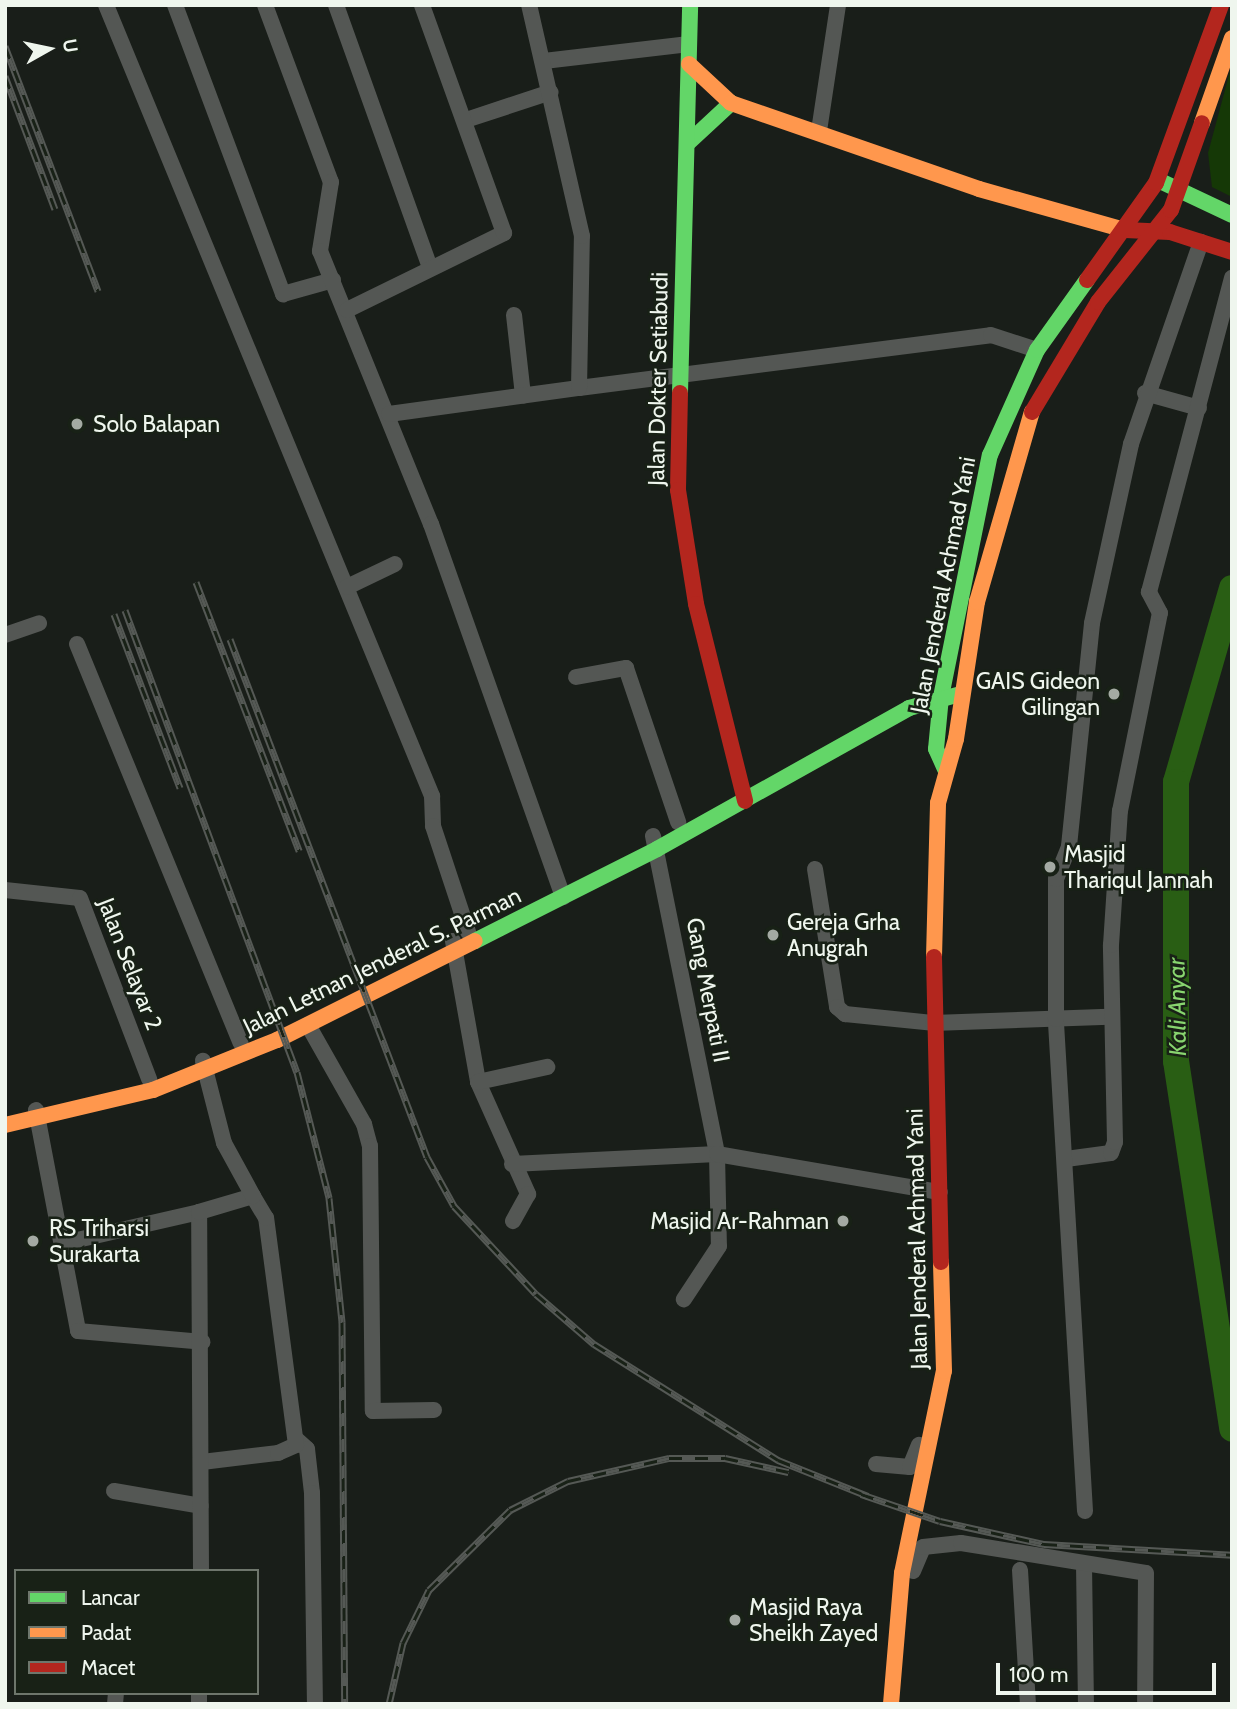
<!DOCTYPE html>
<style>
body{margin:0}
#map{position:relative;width:1237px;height:1709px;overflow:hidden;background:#191e19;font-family:Cabin,sans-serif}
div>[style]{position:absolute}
.green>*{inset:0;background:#153806}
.river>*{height:26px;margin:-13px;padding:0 13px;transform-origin:13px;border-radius:13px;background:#295e14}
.street>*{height:16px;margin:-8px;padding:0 8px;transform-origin:8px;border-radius:8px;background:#545754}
.fast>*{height:16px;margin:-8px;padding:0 8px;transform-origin:8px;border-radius:8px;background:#63d668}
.slow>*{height:16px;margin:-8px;padding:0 8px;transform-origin:8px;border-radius:8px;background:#ff974d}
.jam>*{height:16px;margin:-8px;padding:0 8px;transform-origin:8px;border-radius:8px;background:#b3261e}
.rail>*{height:7px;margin-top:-3.5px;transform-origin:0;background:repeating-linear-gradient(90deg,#182116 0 13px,#555955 0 26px);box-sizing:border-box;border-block:2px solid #555955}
.dots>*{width:19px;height:19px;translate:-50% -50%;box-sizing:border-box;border:4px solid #182116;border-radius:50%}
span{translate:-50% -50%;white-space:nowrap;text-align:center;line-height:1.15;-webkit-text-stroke:5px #182116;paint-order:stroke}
.street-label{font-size:23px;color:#eff6ee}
.poi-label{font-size:23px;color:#eff6ee}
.left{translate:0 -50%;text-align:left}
.right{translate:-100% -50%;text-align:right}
.water-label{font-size:24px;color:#88d56f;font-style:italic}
.frame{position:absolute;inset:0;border:7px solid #eff6ee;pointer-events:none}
.legend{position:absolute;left:14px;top:1569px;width:245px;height:126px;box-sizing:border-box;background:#182116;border:2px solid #6e766c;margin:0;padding:9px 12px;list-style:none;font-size:21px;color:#eff6ee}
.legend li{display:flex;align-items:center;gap:14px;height:35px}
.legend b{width:35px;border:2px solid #6e766c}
.north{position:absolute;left:14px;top:14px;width:70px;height:70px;-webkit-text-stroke:5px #182116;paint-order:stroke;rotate:81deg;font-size:19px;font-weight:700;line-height:28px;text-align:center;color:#eff6ee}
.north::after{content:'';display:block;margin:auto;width:24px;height:32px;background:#eff6ee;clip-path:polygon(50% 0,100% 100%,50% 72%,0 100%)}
.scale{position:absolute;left:996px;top:1663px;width:220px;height:32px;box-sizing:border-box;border:4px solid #eff6ee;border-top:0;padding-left:9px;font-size:21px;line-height:24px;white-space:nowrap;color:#eff6ee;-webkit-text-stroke:5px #182116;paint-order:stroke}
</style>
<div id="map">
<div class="green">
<i style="clip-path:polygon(1232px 64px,1232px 197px,1212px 187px,1208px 153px)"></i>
</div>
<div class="river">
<i style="left:1232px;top:588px;width:202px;rotate:106.1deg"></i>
<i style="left:1176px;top:782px;width:279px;rotate:90deg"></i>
<i style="left:1176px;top:1061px;width:372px;rotate:81.3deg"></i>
</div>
<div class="street">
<i style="left:106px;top:5px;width:856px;rotate:67.6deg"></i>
<i style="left:432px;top:796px;width:30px;rotate:88deg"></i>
<i style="left:433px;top:826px;width:112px;rotate:71.7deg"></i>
<i style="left:175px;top:5px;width:309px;rotate:69.5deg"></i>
<i style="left:283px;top:294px;width:52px;rotate:-15.6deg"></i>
<i style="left:265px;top:5px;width:189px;rotate:69.6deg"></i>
<i style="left:331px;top:182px;width:70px;rotate:99.1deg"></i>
<i style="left:320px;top:251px;width:295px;rotate:67.9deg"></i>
<i style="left:431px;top:524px;width:396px;rotate:70.5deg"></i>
<i style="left:336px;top:5px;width:279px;rotate:70.3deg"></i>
<i style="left:544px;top:61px;width:146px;rotate:-6.7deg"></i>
<i style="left:466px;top:120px;width:89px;rotate:-18.2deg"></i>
<i style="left:819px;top:131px;width:127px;rotate:-81.4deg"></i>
<i style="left:347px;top:310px;width:175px;rotate:-26.1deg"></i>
<i style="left:504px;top:233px;width:242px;rotate:-109.8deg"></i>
<i style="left:514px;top:315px;width:81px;rotate:83.6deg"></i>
<i style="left:579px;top:388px;width:415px;rotate:-7.3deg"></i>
<i style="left:991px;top:335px;width:48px;rotate:18.1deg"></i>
<i style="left:1145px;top:393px;width:56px;rotate:15.5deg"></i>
<i style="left:389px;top:414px;width:192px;rotate:-7.8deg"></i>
<i style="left:579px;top:388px;width:152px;rotate:-88.9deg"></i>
<i style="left:582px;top:236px;width:237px;rotate:-102.9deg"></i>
<i style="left:347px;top:587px;width:53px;rotate:-25.6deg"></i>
<i style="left:5px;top:635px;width:36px;rotate:-19deg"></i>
<i style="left:77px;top:644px;width:431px;rotate:67.7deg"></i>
<i style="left:576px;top:677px;width:51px;rotate:-10.2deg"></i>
<i style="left:626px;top:668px;width:163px;rotate:71.3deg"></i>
<i style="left:653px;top:836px;width:324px;rotate:78.6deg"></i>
<i style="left:717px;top:1154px;width:92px;rotate:88.8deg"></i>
<i style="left:719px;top:1246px;width:64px;rotate:123.4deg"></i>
<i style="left:815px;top:869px;width:140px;rotate:80.9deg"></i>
<i style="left:837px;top:1007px;width:11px;rotate:41deg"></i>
<i style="left:845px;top:1014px;width:88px;rotate:5.8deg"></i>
<i style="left:933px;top:1023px;width:176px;rotate:-2deg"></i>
<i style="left:5px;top:890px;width:75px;rotate:6.1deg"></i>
<i style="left:80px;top:898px;width:194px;rotate:69.1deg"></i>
<i style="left:453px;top:941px;width:143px;rotate:79.9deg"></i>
<i style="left:478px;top:1082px;width:123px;rotate:65.9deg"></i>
<i style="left:528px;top:1194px;width:31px;rotate:119deg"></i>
<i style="left:308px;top:1025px;width:114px;rotate:60.5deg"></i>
<i style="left:364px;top:1124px;width:23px;rotate:75deg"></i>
<i style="left:370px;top:1146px;width:265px;rotate:89.4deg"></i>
<i style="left:373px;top:1411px;width:61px;rotate:-0.9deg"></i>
<i style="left:478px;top:1082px;width:71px;rotate:-12.3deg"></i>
<i style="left:36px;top:1110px;width:225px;rotate:79.2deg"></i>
<i style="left:78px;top:1331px;width:125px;rotate:5deg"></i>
<i style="left:1066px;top:1159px;width:45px;rotate:-7.6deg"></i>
<i style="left:1111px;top:1153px;width:12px;rotate:-70deg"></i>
<i style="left:1115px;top:1142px;width:197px;rotate:-91.2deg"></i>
<i style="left:1111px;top:945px;width:134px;rotate:-86.2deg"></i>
<i style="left:1120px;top:811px;width:202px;rotate:-78.6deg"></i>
<i style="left:1160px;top:613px;width:24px;rotate:-118deg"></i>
<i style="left:1149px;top:592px;width:325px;rotate:-75.2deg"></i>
<i style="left:512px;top:1164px;width:205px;rotate:-2.8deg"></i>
<i style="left:717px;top:1154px;width:226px;rotate:9.7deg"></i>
<i style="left:64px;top:1243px;width:139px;rotate:-12.9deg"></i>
<i style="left:296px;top:1439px;width:15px;rotate:42deg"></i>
<i style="left:307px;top:1449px;width:44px;rotate:83.5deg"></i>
<i style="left:312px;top:1493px;width:211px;rotate:89.2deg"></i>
<i style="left:202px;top:1462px;width:77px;rotate:-6.8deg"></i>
<i style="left:278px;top:1453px;width:20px;rotate:-24deg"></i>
<i style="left:296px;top:1445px;width:229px;rotate:-97.5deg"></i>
<i style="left:266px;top:1218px;width:26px;rotate:-121deg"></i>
<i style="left:876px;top:1464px;width:34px;rotate:5deg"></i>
<i style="left:910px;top:1467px;width:24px;rotate:-68deg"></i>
<i style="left:114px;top:1491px;width:88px;rotate:9.8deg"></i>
<i style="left:1085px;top:1511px;width:493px;rotate:-93.4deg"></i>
<i style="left:1056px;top:1019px;width:140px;rotate:-90deg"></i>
<i style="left:1056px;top:879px;width:35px;rotate:-68deg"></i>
<i style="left:1069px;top:846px;width:224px;rotate:-84.1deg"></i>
<i style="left:1092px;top:623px;width:183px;rotate:-77.7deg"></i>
<i style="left:1131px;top:444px;width:214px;rotate:-70.9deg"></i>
<i style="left:1084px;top:1564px;width:140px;rotate:89.2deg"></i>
<i style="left:1020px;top:1570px;width:134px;rotate:86.6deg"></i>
<i style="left:201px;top:1571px;width:359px;rotate:-90.3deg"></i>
<i style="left:199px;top:1212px;width:56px;rotate:-16.5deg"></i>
<i style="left:253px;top:1196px;width:60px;rotate:-118.7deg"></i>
<i style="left:224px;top:1143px;width:85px;rotate:-104.4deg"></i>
<i style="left:913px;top:1571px;width:26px;rotate:-67deg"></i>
<i style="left:923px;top:1547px;width:38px;rotate:-6deg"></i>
<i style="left:961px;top:1543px;width:187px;rotate:9.2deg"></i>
<i style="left:1146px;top:1573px;width:131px;rotate:90.4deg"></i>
<i style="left:115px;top:1704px;width:11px;rotate:-85deg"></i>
<i style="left:199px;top:1704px;width:11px;rotate:-90deg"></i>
</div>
<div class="fast">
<i style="left:688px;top:143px;width:59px;rotate:-42.9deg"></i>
<i style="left:1158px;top:180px;width:82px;rotate:25.3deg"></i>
<i style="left:680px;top:393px;width:388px;rotate:-88.5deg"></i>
<i style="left:945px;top:769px;width:22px;rotate:-114deg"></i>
<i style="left:936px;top:749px;width:52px;rotate:-84.5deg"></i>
<i style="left:941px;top:697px;width:247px;rotate:-78.6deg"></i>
<i style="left:990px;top:455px;width:115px;rotate:-65.9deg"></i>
<i style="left:1037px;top:350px;width:86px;rotate:-54.5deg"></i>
<i style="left:475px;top:941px;width:204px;rotate:-26.8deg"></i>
<i style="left:657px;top:849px;width:289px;rotate:-29.2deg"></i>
<i style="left:909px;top:708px;width:50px;rotate:-15.2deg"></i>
</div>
<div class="slow">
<i style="left:689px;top:64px;width:57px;rotate:42.9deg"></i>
<i style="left:731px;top:103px;width:262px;rotate:19.1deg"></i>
<i style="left:979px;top:189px;width:152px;rotate:15.7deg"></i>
<i style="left:1202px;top:123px;width:90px;rotate:-70.6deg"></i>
<i style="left:934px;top:957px;width:154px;rotate:-88.5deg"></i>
<i style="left:938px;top:803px;width:66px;rotate:-74.3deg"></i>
<i style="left:956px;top:739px;width:139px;rotate:-81.3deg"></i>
<i style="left:977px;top:602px;width:198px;rotate:-73.9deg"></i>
<i style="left:5px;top:1125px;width:152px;rotate:-13.3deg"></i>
<i style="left:153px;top:1090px;width:134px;rotate:-22deg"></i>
<i style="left:277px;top:1040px;width:221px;rotate:-26.6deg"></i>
<i style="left:891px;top:1704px;width:131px;rotate:-85.2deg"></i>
<i style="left:902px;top:1573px;width:206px;rotate:-78.3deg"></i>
<i style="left:944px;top:1371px;width:109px;rotate:-91.6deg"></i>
</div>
<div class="jam">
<i style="left:1125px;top:230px;width:45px;rotate:2.5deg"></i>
<i style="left:1170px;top:232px;width:65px;rotate:17.9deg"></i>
<i style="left:1087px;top:280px;width:119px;rotate:-54.6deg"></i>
<i style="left:1156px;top:183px;width:189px;rotate:-69.9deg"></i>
<i style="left:680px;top:393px;width:97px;rotate:91.2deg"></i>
<i style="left:678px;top:490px;width:115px;rotate:81deg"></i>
<i style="left:696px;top:604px;width:203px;rotate:76deg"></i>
<i style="left:1032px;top:412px;width:128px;rotate:-59deg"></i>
<i style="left:1098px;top:302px;width:117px;rotate:-51.6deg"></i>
<i style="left:1171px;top:210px;width:92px;rotate:-70.4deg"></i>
<i style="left:934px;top:957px;width:305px;rotate:88.7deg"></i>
</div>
<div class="rail">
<i style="left:5px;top:46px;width:262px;rotate:69.2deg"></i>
<i style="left:5px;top:76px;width:142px;rotate:69.4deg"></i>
<i style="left:196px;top:582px;width:288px;rotate:69deg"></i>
<i style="left:125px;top:610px;width:493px;rotate:69.6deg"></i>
<i style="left:297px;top:1072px;width:130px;rotate:75.7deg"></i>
<i style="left:329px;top:1198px;width:125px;rotate:84deg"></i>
<i style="left:342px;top:1322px;width:382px;rotate:89.6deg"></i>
<i style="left:114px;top:614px;width:186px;rotate:69.2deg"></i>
<i style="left:230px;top:639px;width:554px;rotate:69.18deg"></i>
<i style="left:427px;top:1157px;width:56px;rotate:61.1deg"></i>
<i style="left:454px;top:1206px;width:120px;rotate:47deg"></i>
<i style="left:536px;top:1294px;width:77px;rotate:40.8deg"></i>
<i style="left:594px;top:1344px;width:218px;rotate:32.2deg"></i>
<i style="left:778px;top:1460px;width:97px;rotate:21.8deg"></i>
<i style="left:861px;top:1494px;width:83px;rotate:18.9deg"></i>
<i style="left:940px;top:1521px;width:107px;rotate:12.5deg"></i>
<i style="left:1044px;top:1544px;width:188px;rotate:3.3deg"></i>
<i style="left:389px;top:1704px;width:63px;rotate:-77.1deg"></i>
<i style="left:403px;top:1643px;width:59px;rotate:-63.9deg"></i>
<i style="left:429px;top:1590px;width:114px;rotate:-44.6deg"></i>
<i style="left:510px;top:1510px;width:65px;rotate:-26.6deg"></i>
<i style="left:568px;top:1481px;width:104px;rotate:-12.8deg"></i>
<i style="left:669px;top:1458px;width:56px"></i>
<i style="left:725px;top:1458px;width:65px;rotate:12.5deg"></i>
</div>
<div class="dots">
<i style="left:77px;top:424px;background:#a4aaa3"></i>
<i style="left:1114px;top:694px;background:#a4aaa3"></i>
<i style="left:1050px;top:867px;background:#a4aaa3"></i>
<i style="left:773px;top:935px;background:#a4aaa3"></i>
<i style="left:843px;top:1221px;background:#a4aaa3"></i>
<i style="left:33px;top:1241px;background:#a4aaa3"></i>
<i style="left:735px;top:1620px;background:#a4aaa3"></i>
</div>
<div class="street-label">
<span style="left:658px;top:379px;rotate:-89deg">Jalan Dokter Setiabudi</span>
<span style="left:943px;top:585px;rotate:-79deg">Jalan Jenderal Achmad Yani</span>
<span style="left:382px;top:961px;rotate:-26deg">Jalan Letnan Jenderal S. Parman</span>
<span style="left:130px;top:964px;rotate:69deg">Jalan Selayar 2</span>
<span style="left:708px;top:990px;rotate:79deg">Gang Merpati II</span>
<span style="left:917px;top:1239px;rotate:-91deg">Jalan Jenderal Achmad Yani</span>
</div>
<div class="poi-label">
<span class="left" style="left:93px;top:424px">Solo Balapan</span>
<span class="right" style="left:1100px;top:694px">GAIS Gideon<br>Gilingan</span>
<span class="left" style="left:1064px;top:867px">Masjid<br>Thariqul Jannah</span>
<span class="left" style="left:787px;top:935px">Gereja Grha<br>Anugrah</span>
<span class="right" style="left:829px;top:1221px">Masjid Ar-Rahman</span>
<span class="left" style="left:49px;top:1241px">RS Triharsi<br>Surakarta</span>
<span class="left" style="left:749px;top:1620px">Masjid Raya<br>Sheikh Zayed</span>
</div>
<div class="water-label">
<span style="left:1177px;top:1007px;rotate:-91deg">Kali Anyar</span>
</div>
<div class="frame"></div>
<ul class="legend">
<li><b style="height:9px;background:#63d668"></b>Lancar</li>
<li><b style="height:9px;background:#ff974d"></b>Padat</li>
<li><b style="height:9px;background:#b3261e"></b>Macet</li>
</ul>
<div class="north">U</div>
<div class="scale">100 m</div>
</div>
